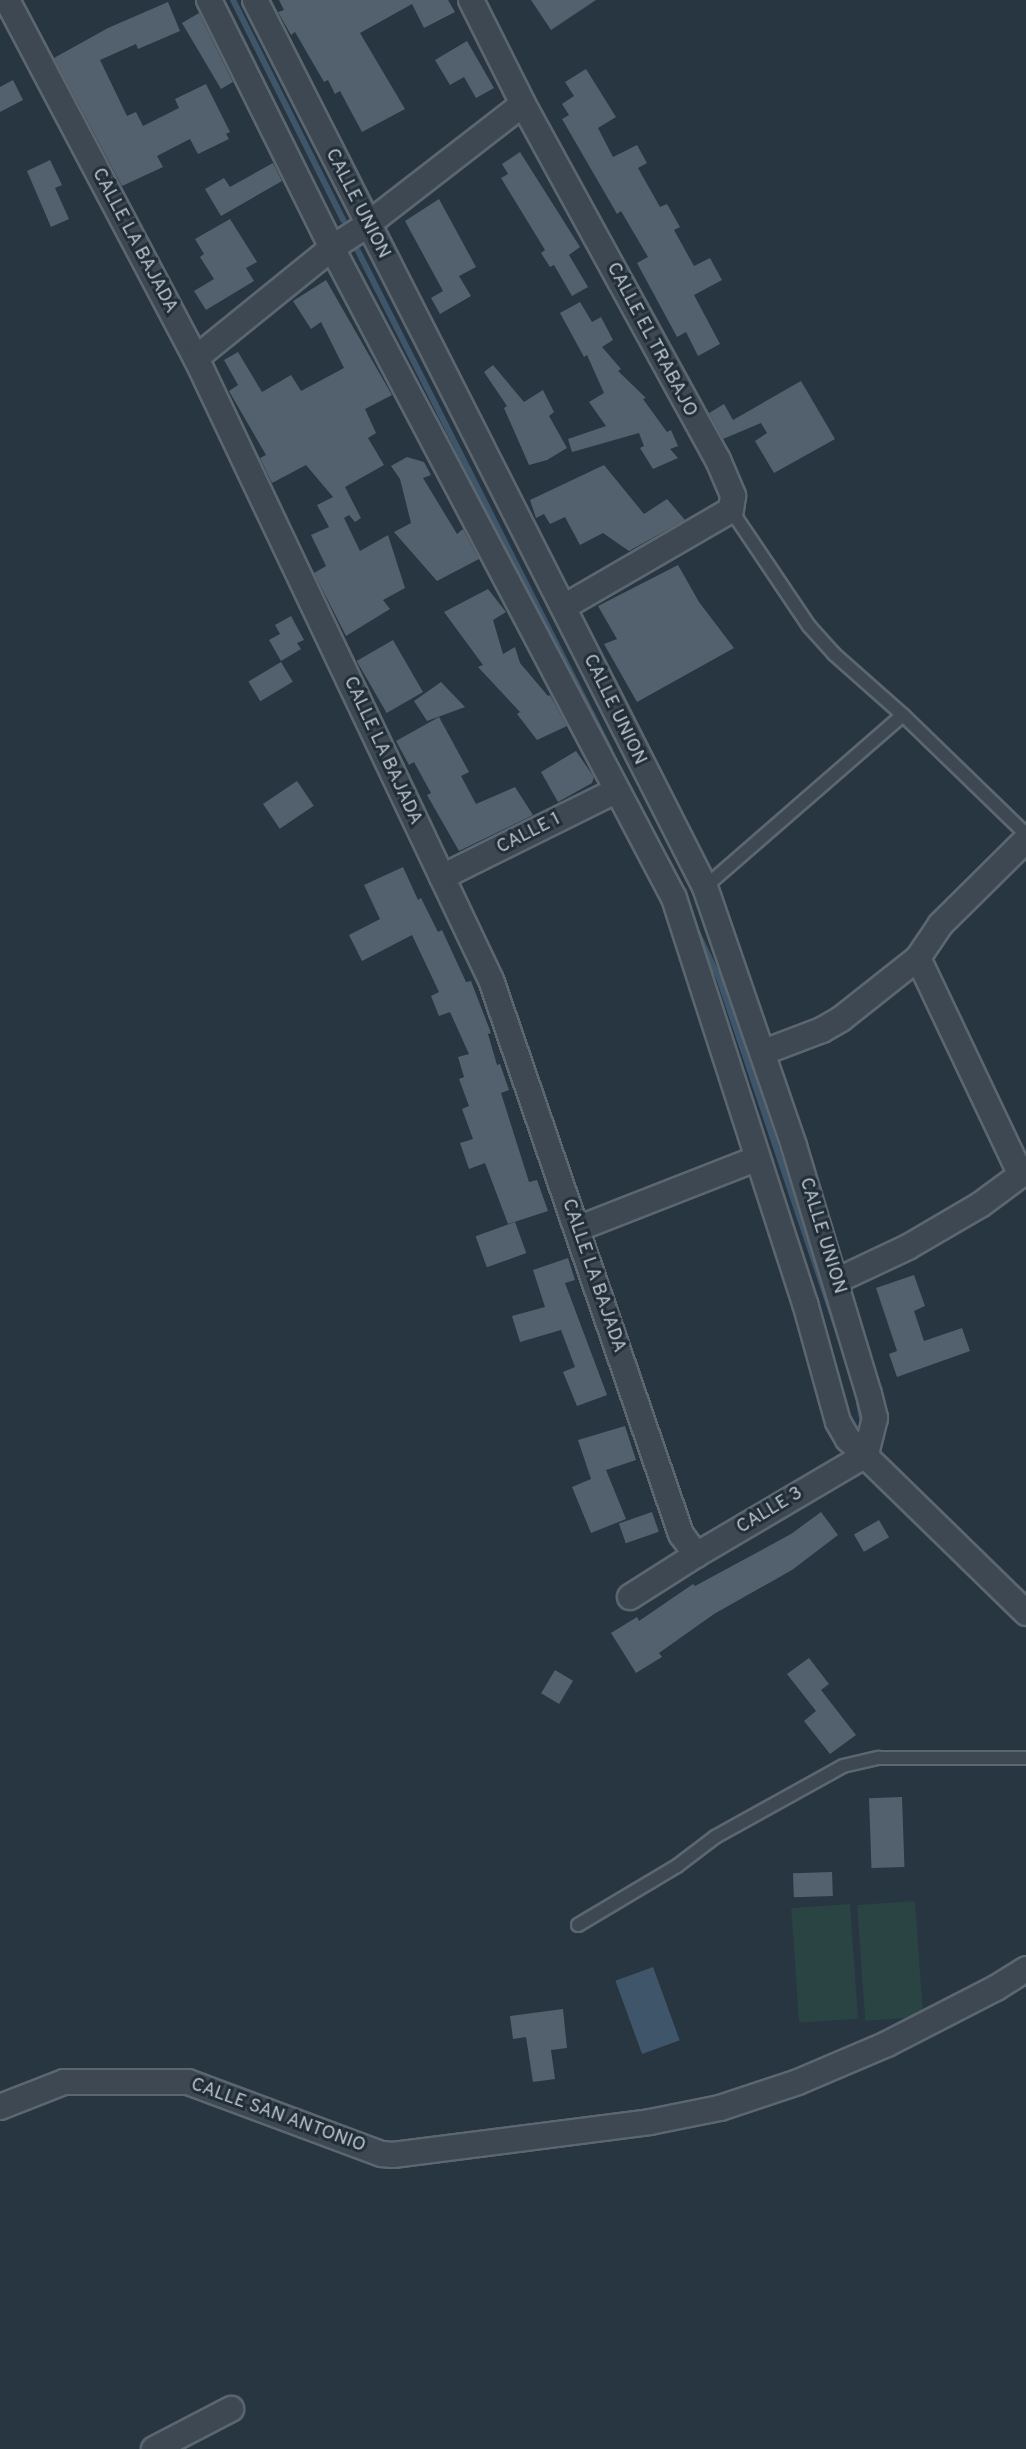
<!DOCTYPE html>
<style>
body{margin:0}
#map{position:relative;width:1026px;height:2449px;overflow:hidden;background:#283642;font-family:Overpass,sans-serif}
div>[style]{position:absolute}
.green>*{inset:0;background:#2a4343;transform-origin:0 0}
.water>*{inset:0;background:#3f566a;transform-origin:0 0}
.stream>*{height:6px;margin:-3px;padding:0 3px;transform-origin:3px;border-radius:3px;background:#3f566a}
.building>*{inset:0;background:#52616d;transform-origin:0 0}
.roads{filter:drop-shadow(2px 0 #5b666f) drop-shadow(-2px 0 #5b666f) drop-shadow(0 2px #5b666f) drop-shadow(0 -2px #5b666f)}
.service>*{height:12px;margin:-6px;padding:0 6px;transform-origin:6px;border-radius:6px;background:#3d4852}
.minor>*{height:24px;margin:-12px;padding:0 12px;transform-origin:12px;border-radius:12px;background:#3d4852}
span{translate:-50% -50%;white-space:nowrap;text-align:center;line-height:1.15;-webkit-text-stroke:6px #212d37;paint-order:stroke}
.street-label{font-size:19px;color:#bac3cc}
</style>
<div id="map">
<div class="green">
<i style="left:915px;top:1901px;width:116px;height:58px;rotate:86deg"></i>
<i style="left:850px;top:1904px;width:115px;height:59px;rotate:86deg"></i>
</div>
<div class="water">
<i style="left:653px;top:1967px;width:78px;height:40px;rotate:70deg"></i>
</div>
<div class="stream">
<i style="left:233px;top:0;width:246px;rotate:63.4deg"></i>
<i style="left:358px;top:251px;width:559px;rotate:63.21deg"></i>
<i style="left:696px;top:930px;width:53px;rotate:64.4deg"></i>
<i style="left:719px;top:978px;width:377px;rotate:71.4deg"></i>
<i style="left:859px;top:1403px;width:20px;rotate:79deg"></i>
</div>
<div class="building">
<i style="clip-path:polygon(279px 0,448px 0,455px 12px,424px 28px,412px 4px,360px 33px,405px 109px,362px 132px,340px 91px,335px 94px,328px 80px,324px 82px,295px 32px,291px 35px,278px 12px,284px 10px)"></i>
<i style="clip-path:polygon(531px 0,596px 0,551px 30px)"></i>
<i style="clip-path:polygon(168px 2px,180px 31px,138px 49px,136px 44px,100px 60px,127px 116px,136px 112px,143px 126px,179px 108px,175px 99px,206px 84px,230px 132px,226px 134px,229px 139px,198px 154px,190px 139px,157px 156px,163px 167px,122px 186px,54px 58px,108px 28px)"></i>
<i style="clip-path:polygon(199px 13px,233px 82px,221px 89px,182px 23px)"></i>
<i style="clip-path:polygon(467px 41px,494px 88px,476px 98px,464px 77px,450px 85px,435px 60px)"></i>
<i style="clip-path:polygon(586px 69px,616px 117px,598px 128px,613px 157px,637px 145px,647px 163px,638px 168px,660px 207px,667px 204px,680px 227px,674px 230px,694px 266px,710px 258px,722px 280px,694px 295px,720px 344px,698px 356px,686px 332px,677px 337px,637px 263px,648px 257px,621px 211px,617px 214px,562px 119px,569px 115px,562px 104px,574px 96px,565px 82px)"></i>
<i style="clip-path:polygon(13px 80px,23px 100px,0 112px,0 87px)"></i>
<i style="clip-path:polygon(520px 152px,580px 247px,569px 255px,588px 287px,572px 296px,554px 265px,550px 267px,541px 253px,545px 250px,501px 178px,508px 174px,502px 164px)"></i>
<i style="clip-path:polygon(50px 160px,62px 185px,55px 188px,69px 219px,51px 227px,27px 171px)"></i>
<i style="clip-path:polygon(273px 163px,282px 181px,221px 216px,205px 189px,224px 178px,230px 187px)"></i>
<i style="clip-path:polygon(439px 199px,476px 267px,459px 276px,471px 296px,440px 314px,431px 298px,443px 291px,405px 221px)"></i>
<i style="clip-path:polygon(230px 219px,257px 262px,246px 268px,254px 281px,206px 310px,194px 291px,214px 279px,200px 257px,204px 254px,195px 239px)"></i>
<i style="clip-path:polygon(326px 280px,392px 395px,365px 409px,376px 433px,368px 438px,384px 465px,345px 487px,361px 518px,355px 522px,349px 515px,344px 518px,360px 551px,388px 535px,405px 588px,383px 600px,390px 609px,346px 636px,314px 573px,326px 566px,311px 535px,329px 527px,317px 505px,333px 497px,306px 465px,272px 483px,260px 458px,266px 455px,229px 391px,238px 385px,224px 360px,238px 352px,262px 392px,291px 375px,301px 391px,344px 368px,321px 322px,311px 329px,293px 301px)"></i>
<i style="clip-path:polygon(580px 302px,592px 322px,601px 317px,613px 340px,602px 347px,621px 369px,618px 371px,646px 398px,643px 399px,667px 432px,671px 430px,678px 446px,670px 449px,678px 458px,653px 469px,640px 448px,644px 446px,639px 433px,572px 452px,568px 439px,606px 426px,589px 402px,604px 393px,587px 355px,584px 357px,560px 313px)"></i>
<i style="clip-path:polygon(493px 365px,524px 402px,543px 390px,554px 412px,549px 416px,567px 448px,547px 460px,529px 465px,504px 408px,507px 406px,484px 372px)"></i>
<i style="clip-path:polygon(801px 381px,835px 439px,774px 473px,755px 441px,767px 433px,761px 423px,723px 439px,709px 413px,724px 404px,733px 420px)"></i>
<i style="clip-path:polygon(407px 457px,424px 462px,431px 475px,423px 478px,457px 534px,463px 529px,479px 559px,437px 581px,394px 532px,411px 523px,400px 479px,391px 466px)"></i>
<i style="clip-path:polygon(604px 465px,644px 514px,667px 499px,685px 520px,629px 551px,603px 533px,580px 545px,565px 517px,550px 524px,544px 514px,536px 518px,530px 500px)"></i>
<i style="clip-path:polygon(678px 565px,699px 602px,734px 648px,637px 702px,604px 644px,617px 639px,598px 606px)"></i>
<i style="clip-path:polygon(488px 589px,506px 612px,493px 620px,503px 654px,515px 647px,520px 663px,548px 696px,550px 695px,567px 726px,537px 740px,517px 714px,520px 712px,478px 667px,483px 665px,444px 612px)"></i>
<i style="clip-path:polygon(291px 616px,304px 640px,297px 643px,301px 649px,281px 661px,269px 640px,280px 634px,275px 625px)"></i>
<i style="left:393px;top:640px;width:60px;height:42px;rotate:60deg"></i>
<i style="left:281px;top:662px;width:23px;height:38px;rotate:59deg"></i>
<i style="clip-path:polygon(441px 682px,465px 707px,427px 721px,414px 701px)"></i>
<i style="clip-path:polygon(439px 717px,469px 772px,461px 776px,476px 804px,515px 787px,533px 815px,459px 851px,427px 795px,431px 793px,414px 762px,409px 765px,396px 741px)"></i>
<i style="clip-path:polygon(576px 751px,594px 777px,592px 783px,558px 802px,541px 772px)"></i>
<i style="left:297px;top:781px;width:30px;height:41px;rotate:56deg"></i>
<i style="clip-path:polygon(403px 867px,418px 900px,421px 898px,438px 932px,442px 930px,466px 982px,471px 981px,491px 1033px,488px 1034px,497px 1065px,500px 1064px,509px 1090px,501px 1093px,529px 1182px,537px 1180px,548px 1211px,508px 1224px,485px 1163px,469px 1169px,460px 1143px,473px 1139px,462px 1109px,469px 1106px,459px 1079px,464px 1077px,458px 1057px,469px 1054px,450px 1012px,439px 1016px,431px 996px,439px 992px,412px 935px,362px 961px,349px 935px,380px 919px,364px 885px)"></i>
<i style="left:515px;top:1222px;width:33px;height:42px;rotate:70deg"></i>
<i style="clip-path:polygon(568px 1258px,575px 1280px,565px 1283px,607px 1395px,577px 1406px,563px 1372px,575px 1367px,561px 1330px,520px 1342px,512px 1316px,545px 1307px,533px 1270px)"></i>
<i style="clip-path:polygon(914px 1275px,925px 1306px,914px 1311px,924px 1341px,962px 1328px,970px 1351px,897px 1377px,889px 1354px,897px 1351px,876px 1288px)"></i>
<i style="clip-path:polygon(625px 1426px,636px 1460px,606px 1470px,626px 1519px,591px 1533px,572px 1487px,591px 1479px,578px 1440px)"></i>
<i style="left:652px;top:1512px;width:21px;height:35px;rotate:71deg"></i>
<i style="clip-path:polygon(821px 1512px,838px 1535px,792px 1570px,714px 1614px,659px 1653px,662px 1657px,636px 1673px,611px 1633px,637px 1617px,639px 1621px,693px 1584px,695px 1586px,791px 1534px)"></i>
<i style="left:879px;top:1520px;width:20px;height:29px;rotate:60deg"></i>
<i style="clip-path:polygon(809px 1658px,829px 1684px,821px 1690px,856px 1735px,830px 1754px,804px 1721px,816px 1711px,787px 1674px)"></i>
<i style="left:555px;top:1670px;width:21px;height:27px;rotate:31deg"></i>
<i style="left:902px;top:1797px;width:70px;height:33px;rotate:88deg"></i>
<i style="left:832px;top:1872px;width:24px;height:39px;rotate:88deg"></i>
<i style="clip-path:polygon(563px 2009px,567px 2048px,551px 2050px,555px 2079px,533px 2082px,526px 2037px,513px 2039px,510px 2016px)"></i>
</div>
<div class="roads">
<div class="service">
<i style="left:731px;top:510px;width:140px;rotate:56.1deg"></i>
<i style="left:809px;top:626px;width:38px;rotate:48deg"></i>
<i style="left:834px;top:654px;width:92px;rotate:41.5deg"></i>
<i style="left:903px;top:715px;width:171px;rotate:44.1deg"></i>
<i style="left:705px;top:887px;width:262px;rotate:-41deg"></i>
<i style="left:578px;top:1925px;width:115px;rotate:-30.8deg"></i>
<i style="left:677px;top:1866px;width:48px;rotate:-37.3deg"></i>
<i style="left:715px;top:1837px;width:146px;rotate:-29deg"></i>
<i style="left:843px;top:1766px;width:37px;rotate:-13deg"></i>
<i style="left:879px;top:1758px;width:147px"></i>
</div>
<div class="minor">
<i style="left:7px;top:0;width:405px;rotate:62.2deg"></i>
<i style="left:196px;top:358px;width:688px;rotate:64.63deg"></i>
<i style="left:491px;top:980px;width:586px;rotate:71.07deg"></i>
<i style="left:681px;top:1534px;width:26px;rotate:54deg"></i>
<i style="left:696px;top:1555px;width:197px;rotate:-30.5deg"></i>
<i style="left:209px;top:0;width:277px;rotate:63.6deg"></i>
<i style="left:332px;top:248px;width:734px;rotate:62.25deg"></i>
<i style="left:674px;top:898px;width:426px;rotate:72.1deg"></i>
<i style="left:805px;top:1303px;width:123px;rotate:74.5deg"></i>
<i style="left:838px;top:1422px;width:20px;rotate:60deg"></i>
<i style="left:848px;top:1439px;width:249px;rotate:44.3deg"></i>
<i style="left:255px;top:0;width:995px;rotate:63.1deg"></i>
<i style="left:705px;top:887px;width:274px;rotate:71deg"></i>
<i style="left:794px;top:1146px;width:259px;rotate:73.2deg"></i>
<i style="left:869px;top:1394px;width:25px;rotate:76deg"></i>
<i style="left:875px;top:1418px;width:38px;rotate:104deg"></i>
<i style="left:471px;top:0;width:116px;rotate:63.4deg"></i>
<i style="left:523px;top:104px;width:406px;rotate:61.3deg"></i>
<i style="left:718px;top:460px;width:39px;rotate:67deg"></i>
<i style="left:733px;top:496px;width:14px;rotate:98deg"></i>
<i style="left:731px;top:510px;width:193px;rotate:149.9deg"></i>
<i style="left:196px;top:358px;width:175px;rotate:-39deg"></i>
<i style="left:332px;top:248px;width:42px;rotate:-33.3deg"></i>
<i style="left:367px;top:225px;width:197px;rotate:-37.8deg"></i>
<i style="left:442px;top:877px;width:193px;rotate:-26.4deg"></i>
<i style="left:764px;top:1052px;width:62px;rotate:-20.8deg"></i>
<i style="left:822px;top:1030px;width:22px;rotate:-30deg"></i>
<i style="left:841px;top:1019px;width:98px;rotate:-38.4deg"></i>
<i style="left:1021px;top:1175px;width:240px;rotate:-115.4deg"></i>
<i style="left:918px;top:958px;width:40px;rotate:-56deg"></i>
<i style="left:940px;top:925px;width:121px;rotate:-44.7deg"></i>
<i style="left:577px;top:1229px;width:192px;rotate:-21.4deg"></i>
<i style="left:836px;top:1281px;width:80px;rotate:-25.3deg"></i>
<i style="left:908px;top:1247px;width:83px;rotate:-30.3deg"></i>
<i style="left:980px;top:1205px;width:57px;rotate:-36.5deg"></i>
<i style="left:630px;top:1597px;width:78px;rotate:-32.5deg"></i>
<i style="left:0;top:2107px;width:69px;rotate:-21.3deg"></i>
<i style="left:64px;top:2082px;width:124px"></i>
<i style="left:188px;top:2082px;width:207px;rotate:20.4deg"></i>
<i style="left:382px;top:2154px;width:11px;rotate:5deg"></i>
<i style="left:393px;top:2155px;width:259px;rotate:-7.3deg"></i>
<i style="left:650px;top:2122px;width:71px;rotate:-11.3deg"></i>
<i style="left:720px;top:2108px;width:82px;rotate:-18.4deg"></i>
<i style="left:798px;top:2082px;width:97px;rotate:-23.1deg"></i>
<i style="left:887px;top:2044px;width:123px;rotate:-27.2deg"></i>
<i style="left:996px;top:1988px;width:36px;rotate:-32deg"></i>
<i style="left:154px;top:2449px;width:87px;rotate:-27.5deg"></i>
</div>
</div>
<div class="street-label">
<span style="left:357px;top:204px;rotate:63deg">CALLE UNION</span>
<span style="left:134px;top:241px;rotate:62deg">CALLE LA BAJADA</span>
<span style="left:651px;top:340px;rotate:62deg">CALLE EL TRABAJO</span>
<span style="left:614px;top:710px;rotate:64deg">CALLE UNION</span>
<span style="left:382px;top:751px;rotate:65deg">CALLE LA BAJADA</span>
<span style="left:529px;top:834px;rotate:-27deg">CALLE 1</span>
<span style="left:822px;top:1236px;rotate:73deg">CALLE UNION</span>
<span style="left:593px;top:1276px;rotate:71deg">CALLE LA BAJADA</span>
<span style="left:770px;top:1511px;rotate:-31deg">CALLE 3</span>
<span style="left:278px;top:2116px;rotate:20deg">CALLE SAN ANTONIO</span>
</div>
</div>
